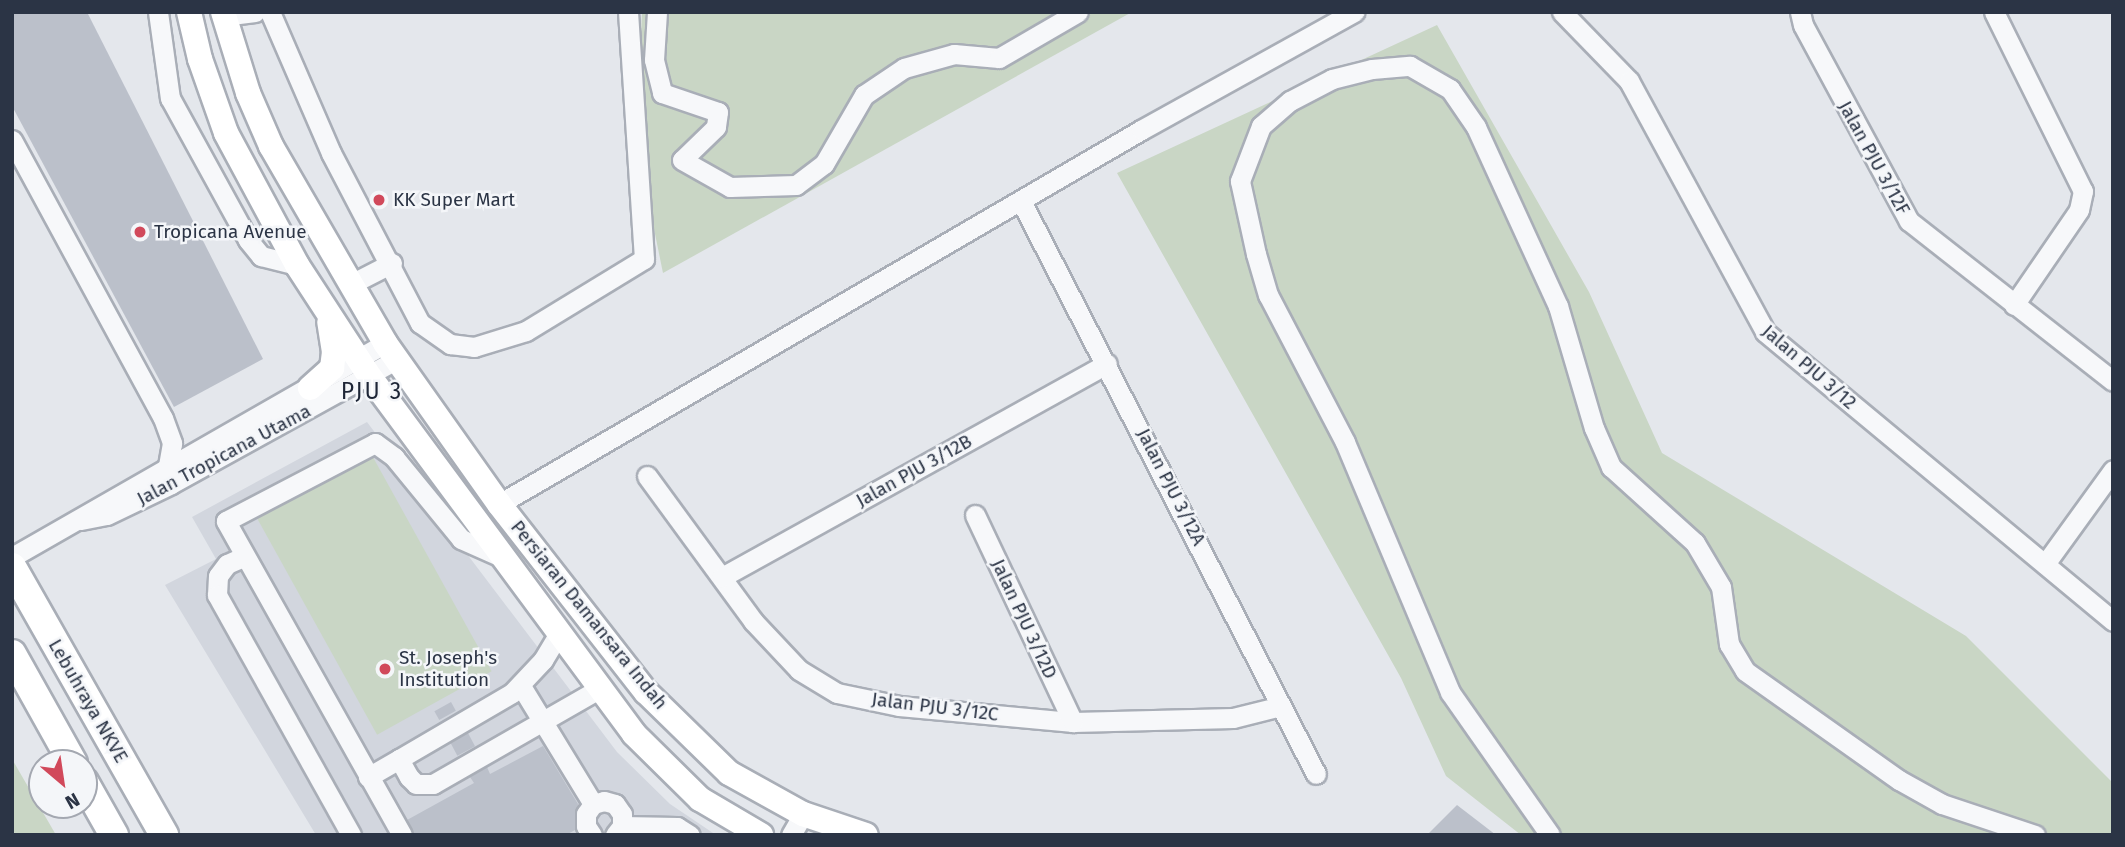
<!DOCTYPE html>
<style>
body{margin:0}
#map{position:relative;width:2125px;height:847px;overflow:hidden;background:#e4e7ec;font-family:"Fira Sans",sans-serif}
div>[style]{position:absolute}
.built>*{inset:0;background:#d2d6de}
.green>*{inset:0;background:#c9d6c5;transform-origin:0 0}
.building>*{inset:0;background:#bbc0ca;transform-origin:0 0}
.roads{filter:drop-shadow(2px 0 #a9aeb7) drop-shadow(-2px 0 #a9aeb7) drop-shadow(0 2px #a9aeb7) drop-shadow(0 -2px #a9aeb7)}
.minor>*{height:19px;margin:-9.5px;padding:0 9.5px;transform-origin:9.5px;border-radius:9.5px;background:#f7f8fa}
.major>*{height:24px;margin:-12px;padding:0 12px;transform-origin:12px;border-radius:12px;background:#fff}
.highway>*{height:28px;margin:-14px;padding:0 14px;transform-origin:14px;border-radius:14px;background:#fff}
.dots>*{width:19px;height:19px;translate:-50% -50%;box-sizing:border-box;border:4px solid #f4f6f9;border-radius:50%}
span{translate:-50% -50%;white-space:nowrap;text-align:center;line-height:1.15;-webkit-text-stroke:5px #f4f6f9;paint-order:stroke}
.street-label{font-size:19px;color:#2b3445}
.poi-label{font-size:19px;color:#2b3445}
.left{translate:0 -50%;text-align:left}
.quarter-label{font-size:23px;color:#1d2536;letter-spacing:2px}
.frame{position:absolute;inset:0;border:14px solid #2b3445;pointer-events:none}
.north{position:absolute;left:28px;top:749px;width:70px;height:70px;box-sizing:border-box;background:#f4f6f9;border:2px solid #a4a8b1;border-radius:50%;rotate:151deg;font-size:19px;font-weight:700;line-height:28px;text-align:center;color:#2b3445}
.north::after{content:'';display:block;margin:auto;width:24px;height:32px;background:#d1495b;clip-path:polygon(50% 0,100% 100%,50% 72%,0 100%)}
</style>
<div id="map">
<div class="built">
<i style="clip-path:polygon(367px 422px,617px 752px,670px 804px,716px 835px,316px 835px,165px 585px,216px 559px,192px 517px)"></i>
</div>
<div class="green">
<i style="clip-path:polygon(642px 12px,1132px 12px,663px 273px,636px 141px)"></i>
<i style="clip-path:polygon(1437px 25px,1589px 292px,1662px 453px,1966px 636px,2113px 783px,2113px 835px,1521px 835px,1446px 776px,1401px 678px,1117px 173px)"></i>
<i style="left:369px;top:450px;width:253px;height:131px;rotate:61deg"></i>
<i style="clip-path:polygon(12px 759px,56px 835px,12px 835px)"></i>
</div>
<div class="building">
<i style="clip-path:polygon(12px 12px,87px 12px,263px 359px,174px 407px,12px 106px)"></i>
<i style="left:451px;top:702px;width:10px;height:19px;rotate:61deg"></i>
<i style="left:468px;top:733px;width:15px;height:20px;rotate:62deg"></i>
<i style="clip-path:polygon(543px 746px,578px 804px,575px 830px,566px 835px,414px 835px,407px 820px,474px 783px,470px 777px,487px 767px,490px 774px)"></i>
<i style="clip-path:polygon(1457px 805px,1496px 835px,1427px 835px)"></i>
</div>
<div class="roads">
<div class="minor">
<i style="left:158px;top:12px;width:87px;rotate:82.1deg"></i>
<i style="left:170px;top:98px;width:162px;rotate:61.2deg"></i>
<i style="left:248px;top:240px;width:21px;rotate:51deg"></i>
<i style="left:261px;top:256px;width:37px;rotate:14deg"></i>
<i style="left:270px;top:12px;width:154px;rotate:66.6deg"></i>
<i style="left:331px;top:153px;width:192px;rotate:62.4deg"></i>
<i style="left:420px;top:323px;width:37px;rotate:35deg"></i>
<i style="left:450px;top:344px;width:24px;rotate:7deg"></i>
<i style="left:474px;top:347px;width:54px;rotate:-17.1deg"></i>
<i style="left:526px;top:331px;width:138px;rotate:-31.4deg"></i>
<i style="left:644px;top:259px;width:248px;rotate:-93.7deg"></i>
<i style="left:657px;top:12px;width:48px;rotate:93.6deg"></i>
<i style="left:654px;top:60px;width:34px;rotate:76deg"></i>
<i style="left:662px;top:93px;width:59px;rotate:18.7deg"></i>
<i style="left:718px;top:112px;width:15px;rotate:98deg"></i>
<i style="left:716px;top:127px;width:47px;rotate:135.9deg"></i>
<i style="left:682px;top:160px;width:55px;rotate:29.4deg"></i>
<i style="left:730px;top:187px;width:66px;rotate:-1.7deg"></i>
<i style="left:796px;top:185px;width:35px;rotate:-37deg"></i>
<i style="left:824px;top:164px;width:80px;rotate:-59.9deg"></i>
<i style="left:864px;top:95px;width:48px;rotate:-34deg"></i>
<i style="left:904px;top:68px;width:52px;rotate:-15.6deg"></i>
<i style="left:954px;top:54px;width:45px;rotate:5.1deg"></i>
<i style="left:999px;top:58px;width:91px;rotate:-30.2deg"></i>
<i style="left:1562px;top:12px;width:96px;rotate:45.8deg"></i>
<i style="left:1629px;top:81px;width:285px;rotate:61.5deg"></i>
<i style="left:1765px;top:332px;width:452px;rotate:39.7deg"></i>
<i style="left:1800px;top:12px;width:13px;rotate:77deg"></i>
<i style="left:1803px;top:25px;width:223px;rotate:61.6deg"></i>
<i style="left:1909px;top:221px;width:259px;rotate:38.1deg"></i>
<i style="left:1994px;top:12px;width:200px;rotate:63.6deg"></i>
<i style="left:2083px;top:191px;width:19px;rotate:102deg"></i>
<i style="left:2079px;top:210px;width:115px;rotate:124.4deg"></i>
<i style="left:223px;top:16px;width:32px;rotate:-7deg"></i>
<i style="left:12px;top:140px;width:316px;rotate:61.5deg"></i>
<i style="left:163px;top:418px;width:27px;rotate:70deg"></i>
<i style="left:172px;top:443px;width:22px;rotate:100deg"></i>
<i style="left:168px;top:465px;width:19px;rotate:81deg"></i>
<i style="left:1022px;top:203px;width:642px;rotate:62.76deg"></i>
<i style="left:351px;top:284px;width:46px;rotate:-27.1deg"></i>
<i style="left:647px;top:476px;width:180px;rotate:53.8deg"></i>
<i style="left:753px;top:621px;width:67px;rotate:46.8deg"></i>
<i style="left:799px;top:670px;width:44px;rotate:31.2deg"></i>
<i style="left:837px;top:693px;width:63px;rotate:11.8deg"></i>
<i style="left:899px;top:706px;width:175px;rotate:5.3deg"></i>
<i style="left:1073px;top:722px;width:160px;rotate:-1.4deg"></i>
<i style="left:1233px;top:718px;width:49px;rotate:-14deg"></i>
<i style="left:499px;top:504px;width:743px;rotate:-30.22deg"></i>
<i style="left:1141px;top:130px;width:244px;rotate:-29deg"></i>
<i style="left:975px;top:515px;width:229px;rotate:64.7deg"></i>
<i style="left:81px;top:520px;width:26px;rotate:-11deg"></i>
<i style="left:107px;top:515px;width:71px;rotate:-25.8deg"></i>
<i style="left:171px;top:484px;width:257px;rotate:-28.9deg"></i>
<i style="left:12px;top:557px;width:430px;rotate:-29.8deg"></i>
<i style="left:243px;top:557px;width:17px;rotate:156deg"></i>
<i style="left:227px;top:564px;width:15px;rotate:127deg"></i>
<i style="left:218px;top:576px;width:19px;rotate:93deg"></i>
<i style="left:217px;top:595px;width:275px;rotate:60.8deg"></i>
<i style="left:2045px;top:564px;width:116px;rotate:-54.1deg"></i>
<i style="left:722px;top:577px;width:440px;rotate:-29deg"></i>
<i style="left:558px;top:635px;width:29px;rotate:121deg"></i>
<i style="left:543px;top:660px;width:45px;rotate:133.2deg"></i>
<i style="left:512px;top:693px;width:131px;rotate:149.7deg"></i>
<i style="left:399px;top:759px;width:21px;rotate:61deg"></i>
<i style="left:409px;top:777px;width:10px;rotate:45deg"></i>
<i style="left:416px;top:784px;width:17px"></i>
<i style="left:433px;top:784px;width:191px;rotate:-29.8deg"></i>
<i style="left:521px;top:686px;width:138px;rotate:58.6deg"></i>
<i style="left:368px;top:777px;width:36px;rotate:-30deg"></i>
<i style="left:622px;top:826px;width:55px;rotate:1deg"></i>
<i style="left:677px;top:827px;width:15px;rotate:32deg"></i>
<i style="left:402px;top:835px;width:360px;rotate:-119.3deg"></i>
<i style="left:226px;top:521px;width:168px;rotate:-27.6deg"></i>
<i style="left:375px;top:443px;width:24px;rotate:36deg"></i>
<i style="left:394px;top:457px;width:106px;rotate:50.7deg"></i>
<i style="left:461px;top:539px;width:42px;rotate:24.1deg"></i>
<i style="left:592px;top:835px;width:11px;rotate:-124deg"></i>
<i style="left:586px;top:826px;width:12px;rotate:-90deg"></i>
<i style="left:586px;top:814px;width:12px;rotate:-55deg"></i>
<i style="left:593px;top:804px;width:11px;rotate:-15deg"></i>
<i style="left:604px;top:801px;width:11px;rotate:15deg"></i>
<i style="left:615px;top:804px;width:12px;rotate:55deg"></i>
<i style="left:622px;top:814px;width:12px;rotate:90deg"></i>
<i style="left:622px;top:826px;width:11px;rotate:128deg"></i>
<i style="left:791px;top:835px;width:24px;rotate:-60deg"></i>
<i style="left:1550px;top:835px;width:174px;rotate:-125deg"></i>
<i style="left:1450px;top:692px;width:271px;rotate:-112.8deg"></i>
<i style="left:1345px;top:442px;width:166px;rotate:-117.6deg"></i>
<i style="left:1268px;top:295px;width:43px;rotate:-106.3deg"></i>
<i style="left:1256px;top:254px;width:75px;rotate:-102.4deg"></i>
<i style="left:1240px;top:181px;width:59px;rotate:-69.1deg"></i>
<i style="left:1261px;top:126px;width:38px;rotate:-41deg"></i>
<i style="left:1290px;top:101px;width:47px;rotate:-27.6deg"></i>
<i style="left:1332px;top:79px;width:41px;rotate:-14deg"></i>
<i style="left:1372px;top:69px;width:38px;rotate:-5deg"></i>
<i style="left:1410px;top:66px;width:46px;rotate:29.9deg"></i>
<i style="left:1450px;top:89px;width:46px;rotate:55.6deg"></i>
<i style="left:1476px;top:127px;width:197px;rotate:65.4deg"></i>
<i style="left:1558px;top:306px;width:127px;rotate:73.6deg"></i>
<i style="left:1594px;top:428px;width:43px;rotate:66.4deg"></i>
<i style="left:1611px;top:467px;width:113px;rotate:42.1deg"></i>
<i style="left:1695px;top:543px;width:51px;rotate:59.4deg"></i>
<i style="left:1721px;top:587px;width:58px;rotate:82deg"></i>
<i style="left:1729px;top:644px;width:31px;rotate:59deg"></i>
<i style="left:1745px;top:671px;width:189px;rotate:35.3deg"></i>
<i style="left:1899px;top:780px;width:49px;rotate:29.2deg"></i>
<i style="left:1942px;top:804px;width:98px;rotate:18.4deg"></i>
</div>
<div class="major">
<i style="left:189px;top:12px;width:48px;rotate:76.8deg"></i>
<i style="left:200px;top:59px;width:78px;rotate:70.6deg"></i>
<i style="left:226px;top:133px;width:150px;rotate:61.7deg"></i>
<i style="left:297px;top:265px;width:134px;rotate:56.9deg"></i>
<i style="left:370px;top:377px;width:444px;rotate:53.5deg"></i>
<i style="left:634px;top:734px;width:93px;rotate:44.6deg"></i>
<i style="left:700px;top:799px;width:71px;rotate:30.5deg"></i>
<i style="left:223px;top:12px;width:85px;rotate:72.8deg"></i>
<i style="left:248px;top:93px;width:58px;rotate:66.5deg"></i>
<i style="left:271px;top:146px;width:228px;rotate:59.9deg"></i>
<i style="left:385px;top:343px;width:197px;rotate:54.7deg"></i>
<i style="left:499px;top:504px;width:239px;rotate:52deg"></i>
<i style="left:646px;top:692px;width:116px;rotate:44.3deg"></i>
<i style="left:729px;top:773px;width:85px;rotate:29deg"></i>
<i style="left:803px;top:814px;width:66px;rotate:18.4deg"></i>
<i style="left:310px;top:388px;width:30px;rotate:-42deg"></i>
<i style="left:332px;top:368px;width:16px;rotate:-83deg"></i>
<i style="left:334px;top:352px;width:30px;rotate:-99deg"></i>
</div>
<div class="highway">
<i style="left:12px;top:567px;width:308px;rotate:60.4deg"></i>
<i style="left:12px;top:654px;width:125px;rotate:60.8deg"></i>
<i style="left:84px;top:782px;width:61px;rotate:60.5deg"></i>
</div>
</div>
<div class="dots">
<i style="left:379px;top:200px;background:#d1495b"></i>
<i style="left:140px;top:232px;background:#d1495b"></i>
<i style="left:385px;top:669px;background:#d1495b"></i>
</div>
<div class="street-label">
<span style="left:1874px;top:158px;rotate:61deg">Jalan PJU 3/12F</span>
<span style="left:1809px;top:367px;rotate:41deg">Jalan PJU 3/12</span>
<span style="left:224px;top:455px;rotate:-28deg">Jalan Tropicana Utama</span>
<span style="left:914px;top:471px;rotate:-29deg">Jalan PJU 3/12B</span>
<span style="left:1171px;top:487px;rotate:63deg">Jalan PJU 3/12A</span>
<span style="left:589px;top:615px;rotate:51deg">Persiaran Damansara Indah</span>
<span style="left:1024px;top:619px;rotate:65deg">Jalan PJU 3/12D</span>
<span style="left:88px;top:701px;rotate:60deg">Lebuhraya NKVE</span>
<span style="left:935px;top:707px;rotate:7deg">Jalan PJU 3/12C</span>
</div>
<div class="poi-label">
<span class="left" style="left:393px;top:200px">KK Super Mart</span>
<span class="left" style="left:154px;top:232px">Tropicana Avenue</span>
<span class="left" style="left:399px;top:669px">St. Joseph's<br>Institution</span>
</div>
<div class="quarter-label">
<span style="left:372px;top:391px">PJU 3</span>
</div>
<div class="frame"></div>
<div class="north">N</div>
</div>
